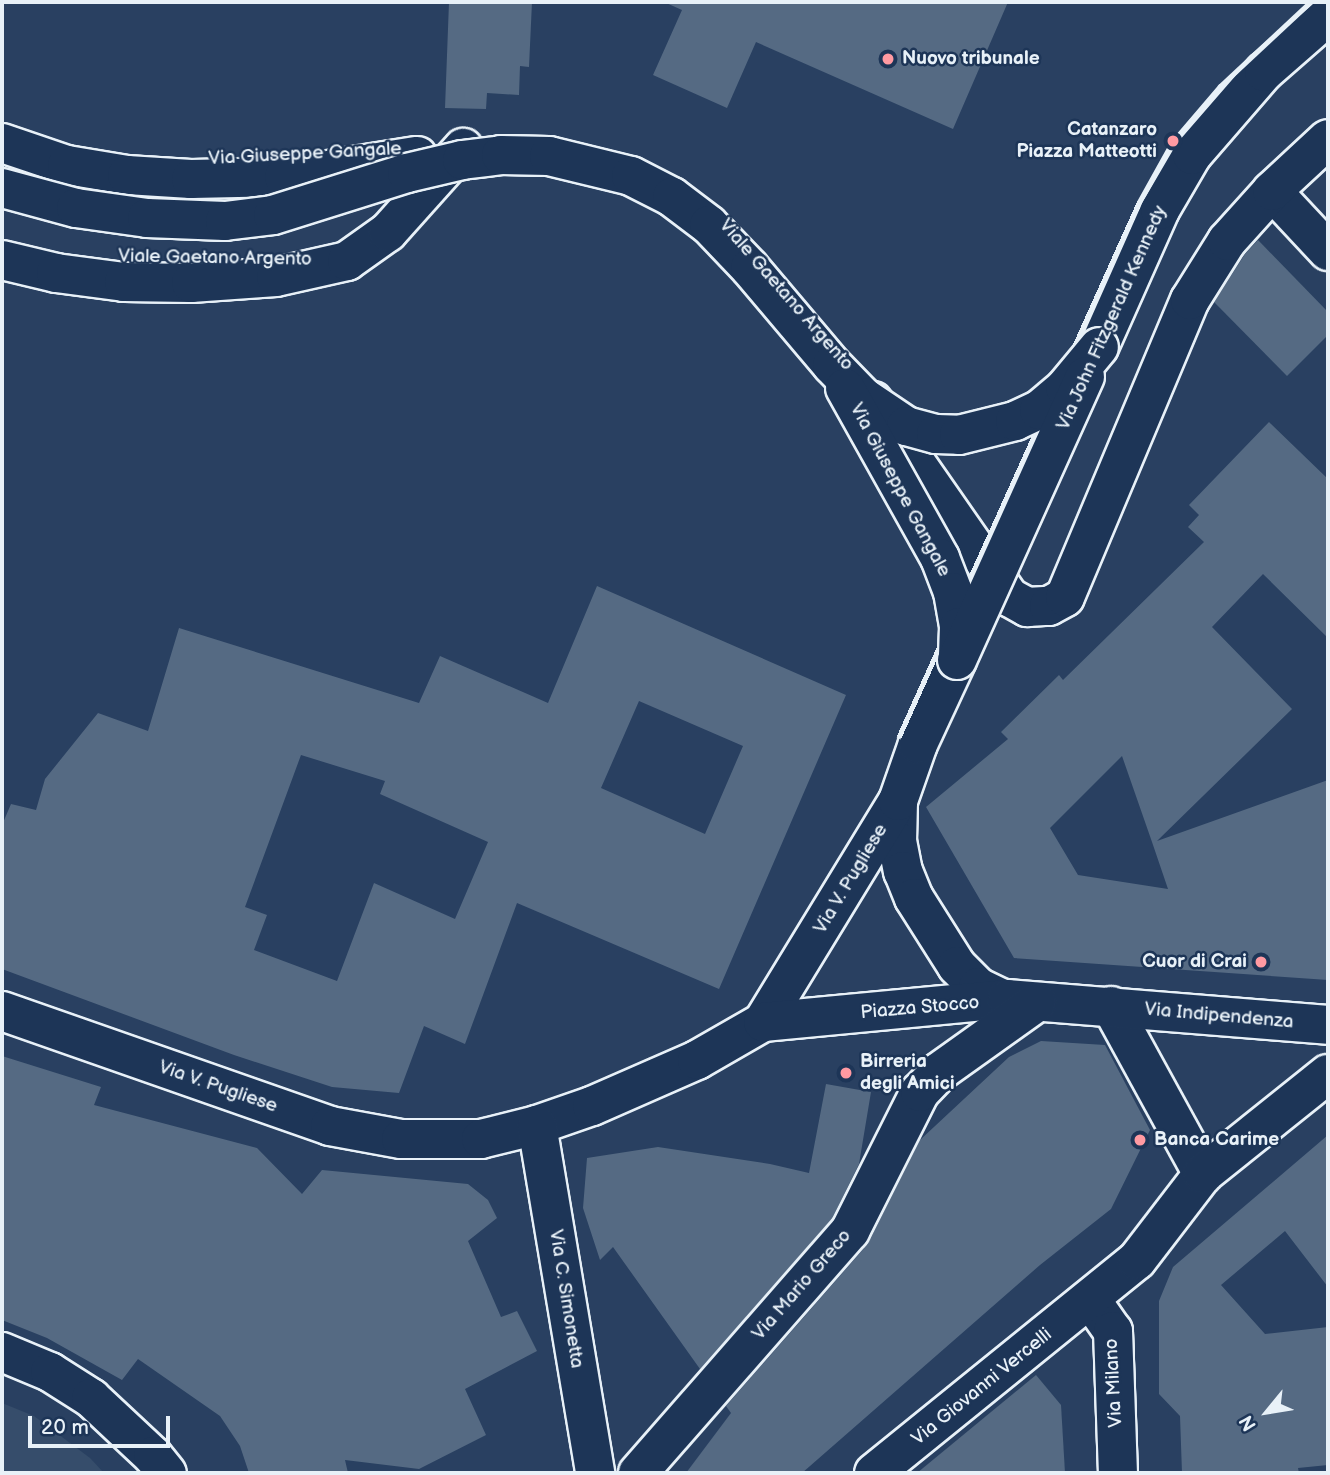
<!DOCTYPE html>
<style>
body{margin:0}
#map{position:relative;width:1330px;height:1475px;overflow:hidden;background:#294061;font-family:"Balsamiq Sans",sans-serif}
div>[style]{position:absolute}
.built>*{inset:0;background:#364d6b}
.building>*{inset:0;background:#556a83}
.roads{filter:drop-shadow(2px 0 #e8f1f8) drop-shadow(-2px 0 #e8f1f8) drop-shadow(0 2px #e8f1f8) drop-shadow(0 -2px #e8f1f8)}
.minor>*{height:38px;margin:-19px;padding:0 19px;transform-origin:19px;border-radius:19px;background:#1d3557}
.tertiary>*{height:38px;margin:-19px;padding:0 19px;transform-origin:19px;border-radius:19px;background:#1d3557}
.rail>*{height:5px;margin:-2.5px;padding:0 2.5px;transform-origin:2.5px;border-radius:2.5px;background:#e8f1f8}
.bridges{filter:drop-shadow(2px 0 #e8f1f8) drop-shadow(-2px 0 #e8f1f8) drop-shadow(0 2px #e8f1f8) drop-shadow(0 -2px #e8f1f8)}
.tertiary-bridge>*{height:38px;margin:-19px;padding:0 19px;transform-origin:19px;border-radius:19px;background:#1d3557}
.dots>*{width:19px;height:19px;translate:-50% -50%;box-sizing:border-box;border:4px solid #1d3557;border-radius:50%}
span{translate:-50% -50%;white-space:nowrap;text-align:center;line-height:1.15;-webkit-text-stroke:5px #1d3557;paint-order:stroke}
.poi-label{font-size:19px;color:#e8f1f8;font-weight:700}
.left{translate:0 -50%;text-align:left}
.right{translate:-100% -50%;text-align:right}
.street-label{font-size:19px;color:#e8f1f8}
.frame{position:absolute;inset:0;border:4px solid #e8f1f8;pointer-events:none}
.north{position:absolute;left:1232px;top:1377px;width:70px;height:70px;-webkit-text-stroke:5px #1d3557;paint-order:stroke;rotate:240deg;font-size:19px;font-weight:700;line-height:28px;text-align:center;color:#e8f1f8}
.north::after{content:'';display:block;margin:auto;width:24px;height:32px;background:#e8f1f8;clip-path:polygon(50% 0,100% 100%,50% 72%,0 100%)}
.scale{position:absolute;left:28px;top:1416px;width:142px;height:32px;box-sizing:border-box;border:4px solid #e8f1f8;border-top:0;padding-left:9px;font-size:21px;line-height:24px;white-space:nowrap;color:#e8f1f8;-webkit-text-stroke:5px #1d3557;paint-order:stroke}
</style>
<div id="map">
<div class="built">
<i style="clip-path:polygon(2px 1403px,34px 1416px,90px 1458px,104px 1473px,2px 1473px)"></i>
</div>
<div class="building">
<i style="clip-path:polygon(449px 2px,532px 2px,529px 67px,520px 66px,519px 95px,487px 93px,486px 109px,445px 108px)"></i>
<i style="clip-path:polygon(664px 2px,1008px 2px,953px 129px,756px 42px,727px 108px,653px 75px,682px 10px)"></i>
<i style="clip-path:polygon(1258px 240px,1328px 312px,1328px 335px,1287px 376px,1214px 302px,1245px 254px)"></i>
<i style="clip-path:polygon(evenodd,1269px 422px,1328px 479px,1328px 638px,1263px 574px,1212px 627px,1292px 709px,1157px 841px,1328px 780px,1328px 980px,1014px 958px,926px 807px,1008px 739px,1001px 732px,1059px 675px,1063px 680px,1204px 542px,1188px 527px,1199px 515px,1189px 505px,1269px 422px,1122px 756px,1152px 842px,1168px 889px,1078px 875px,1050px 828px,1122px 756px)"></i>
<i style="clip-path:polygon(evenodd,597px 586px,846px 695px,719px 989px,517px 903px,465px 1044px,424px 1026px,399px 1093px,332px 1087px,234px 1055px,2px 969px,2px 825px,11px 804px,36px 810px,45px 779px,98px 713px,148px 731px,179px 628px,419px 703px,440px 656px,548px 703px,597px 586px,639px 701px,743px 746px,705px 834px,601px 788px,639px 701px,597px 586px,301px 755px,385px 781px,380px 794px,488px 842px,455px 919px,374px 883px,337px 981px,254px 950px,267px 915px,245px 907px,301px 755px)"></i>
<i style="clip-path:polygon(1041px 1041px,1105px 1045px,1150px 1130px,1111px 1209px,1040px 1265px,802px 1473px,686px 1473px,731px 1413px,726px 1406px,867px 1245px,920px 1140px,1009px 1057px)"></i>
<i style="clip-path:polygon(2px 1056px,101px 1087px,94px 1105px,257px 1148px,302px 1194px,322px 1170px,468px 1184px,488px 1200px,497px 1218px,468px 1241px,501px 1317px,517px 1311px,537px 1351px,465px 1389px,486px 1435px,419px 1469px,345px 1460px,348px 1473px,249px 1473px,240px 1446px,220px 1416px,138px 1359px,122px 1380px,47px 1338px,2px 1320px)"></i>
<i style="clip-path:polygon(826px 1084px,871px 1092px,859px 1164px,832px 1219px,700px 1369px,613px 1247px,600px 1260px,583px 1208px,587px 1158px,658px 1147px,770px 1164px,809px 1173px)"></i>
<i style="clip-path:polygon(1328px 1135px,1328px 1287px,1285px 1231px,1221px 1285px,1265px 1334px,1328px 1327px,1328px 1465px,1298px 1468px,1299px 1473px,1182px 1473px,1180px 1416px,1159px 1394px,1159px 1301px,1173px 1267px)"></i>
<i style="clip-path:polygon(1036px 1375px,1061px 1405px,1065px 1473px,917px 1473px)"></i>
</div>
<div class="roads">
<div class="minor">
<i style="left:2px;top:143px;width:69px;rotate:18.7deg"></i>
<i style="left:67px;top:165px;width:61px;rotate:9.5deg"></i>
<i style="left:127px;top:175px;width:64px;rotate:3.6deg"></i>
<i style="left:191px;top:179px;width:93px;rotate:-1.2deg"></i>
<i style="left:284px;top:177px;width:135px;rotate:-9deg"></i>
<i style="left:1272px;top:191px;width:82px;rotate:47deg"></i>
<i style="left:2px;top:260px;width:56px;rotate:13.5deg"></i>
<i style="left:56px;top:273px;width:69px;rotate:7.5deg"></i>
<i style="left:124px;top:282px;width:67px;rotate:0.9deg"></i>
<i style="left:191px;top:283px;width:85px;rotate:-4deg"></i>
<i style="left:276px;top:277px;width:73px;rotate:-12.7deg"></i>
<i style="left:347px;top:261px;width:50px;rotate:-35.3deg"></i>
<i style="left:388px;top:232px;width:113px;rotate:-48.2deg"></i>
<i style="left:873px;top:401px;width:239px;rotate:55.2deg"></i>
<i style="left:1009px;top:597px;width:21px;rotate:29deg"></i>
<i style="left:1027px;top:607px;width:22px;rotate:-3deg"></i>
<i style="left:1049px;top:606px;width:18px;rotate:-29deg"></i>
<i style="left:1065px;top:597px;width:322px;rotate:-67.2deg"></i>
<i style="left:1190px;top:300px;width:70px;rotate:-57.9deg"></i>
<i style="left:1227px;top:241px;width:67px;rotate:-48deg"></i>
<i style="left:1272px;top:191px;width:76px;rotate:-42.9deg"></i>
<i style="left:1111px;top:1006px;width:192px;rotate:61.3deg"></i>
<i style="left:1091px;top:1300px;width:38px;rotate:55deg"></i>
<i style="left:1113px;top:1331px;width:142px;rotate:88deg"></i>
<i style="left:2px;top:1352px;width:52px;rotate:22.6deg"></i>
<i style="left:50px;top:1372px;width:49px;rotate:32.4deg"></i>
<i style="left:91px;top:1398px;width:85px;rotate:43.1deg"></i>
<i style="left:153px;top:1456px;width:22px;rotate:51deg"></i>
<i style="left:874px;top:1473px;width:338px;rotate:-39deg"></i>
<i style="left:1137px;top:1260px;width:108px;rotate:-52.5deg"></i>
<i style="left:1203px;top:1174px;width:160px;rotate:-38.7deg"></i>
</div>
<div class="tertiary">
<i style="left:1099px;top:347px;width:150px;rotate:-66deg"></i>
<i style="left:1160px;top:210px;width:64px;rotate:-59.8deg"></i>
<i style="left:1192px;top:155px;width:110px;rotate:-49.1deg"></i>
<i style="left:1264px;top:72px;width:85px;rotate:-41.2deg"></i>
<i style="left:898px;top:801px;width:40px;rotate:91.4deg"></i>
<i style="left:897px;top:841px;width:31px;rotate:79deg"></i>
<i style="left:903px;top:871px;width:29px;rotate:68deg"></i>
<i style="left:914px;top:898px;width:80px;rotate:57.7deg"></i>
<i style="left:957px;top:966px;width:30px;rotate:45deg"></i>
<i style="left:978px;top:987px;width:30px;rotate:26deg"></i>
<i style="left:2px;top:1011px;width:348px;rotate:19.3deg"></i>
<i style="left:330px;top:1126px;width:72px;rotate:10.4deg"></i>
<i style="left:401px;top:1139px;width:80px"></i>
<i style="left:481px;top:1139px;width:58px;rotate:-14deg"></i>
<i style="left:537px;top:1125px;width:58px;rotate:-19.1deg"></i>
<i style="left:592px;top:1106px;width:115px;rotate:-23.7deg"></i>
<i style="left:697px;top:1060px;width:76px;rotate:-29.9deg"></i>
<i style="left:763px;top:1022px;width:259px;rotate:-58.6deg"></i>
<i style="left:898px;top:801px;width:60px;rotate:-70.7deg"></i>
<i style="left:918px;top:744px;width:93px;rotate:-65.1deg"></i>
<i style="left:763px;top:1022px;width:245px;rotate:-5.4deg"></i>
<i style="left:1007px;top:999px;width:322px;rotate:4.6deg"></i>
<i style="left:537px;top:1125px;width:353px;rotate:80.5deg"></i>
<i style="left:638px;top:1473px;width:322px;rotate:-48.8deg"></i>
<i style="left:850px;top:1231px;width:156px;rotate:-63.3deg"></i>
<i style="left:920px;top:1092px;width:28px;rotate:-46deg"></i>
<i style="left:939px;top:1072px;width:120px;rotate:-35.5deg"></i>
</div>
</div>
<div class="rail">
<i style="left:899px;top:736px;width:585px;rotate:-65.8deg"></i>
<i style="left:1139px;top:202px;width:70px;rotate:-60.9deg"></i>
<i style="left:1173px;top:141px;width:72px;rotate:-49.5deg"></i>
<i style="left:1220px;top:86px;width:123px;rotate:-43deg"></i>
</div>
<div class="bridges">
<div class="tertiary-bridge">
<i style="left:2px;top:188px;width:77px;rotate:15.1deg"></i>
<i style="left:76px;top:208px;width:72px;rotate:8deg"></i>
<i style="left:147px;top:218px;width:78px;rotate:2.2deg"></i>
<i style="left:225px;top:221px;width:48px;rotate:-7.1deg"></i>
<i style="left:273px;top:215px;width:140px;rotate:-17.4deg"></i>
<i style="left:407px;top:173px;width:57px;rotate:-13.3deg"></i>
<i style="left:462px;top:160px;width:39px;rotate:-7deg"></i>
<i style="left:501px;top:155px;width:48px;rotate:1.2deg"></i>
<i style="left:549px;top:156px;width:84px;rotate:13.7deg"></i>
<i style="left:631px;top:176px;width:46px;rotate:27.1deg"></i>
<i style="left:672px;top:197px;width:46px;rotate:37.1deg"></i>
<i style="left:709px;top:225px;width:59px;rotate:46.4deg"></i>
<i style="left:750px;top:268px;width:127px;rotate:49.8deg"></i>
<i style="left:832px;top:365px;width:45px;rotate:45.9deg"></i>
<i style="left:863px;top:397px;width:52px;rotate:34deg"></i>
<i style="left:906px;top:426px;width:31px;rotate:15deg"></i>
<i style="left:936px;top:434px;width:23px;rotate:2deg"></i>
<i style="left:959px;top:435px;width:58px;rotate:-14deg"></i>
<i style="left:1015px;top:421px;width:26px;rotate:-25deg"></i>
<i style="left:1039px;top:410px;width:34px;rotate:-40deg"></i>
<i style="left:1065px;top:388px;width:53px;rotate:-50.3deg"></i>
<i style="left:845px;top:388px;width:195px;rotate:60.8deg"></i>
<i style="left:940px;top:558px;width:36px;rotate:69deg"></i>
<i style="left:953px;top:592px;width:36px;rotate:80deg"></i>
<i style="left:959px;top:627px;width:27px;rotate:92deg"></i>
<i style="left:957px;top:660px;width:311px;rotate:-65.7deg"></i>
</div>
</div>
<div class="dots">
<i style="left:888px;top:59px;background:#ff9aa2"></i>
<i style="left:1173px;top:141px;background:#ff9aa2"></i>
<i style="left:1261px;top:962px;background:#ff9aa2"></i>
<i style="left:846px;top:1073px;background:#ff9aa2"></i>
<i style="left:1140px;top:1140px;background:#ff9aa2"></i>
</div>
<div class="poi-label">
<span class="left" style="left:902px;top:59px">Nuovo tribunale</span>
<span class="right" style="left:1157px;top:141px">Catanzaro<br>Piazza Matteotti</span>
<span class="right" style="left:1247px;top:962px">Cuor di Crai</span>
<span class="left" style="left:860px;top:1073px">Birreria<br>degli Amici</span>
<span class="left" style="left:1154px;top:1140px">Banca Carime</span>
</div>
<div class="street-label">
<span style="left:305px;top:154px;rotate:-3deg">Via Giuseppe Gangale</span>
<span style="left:215px;top:258px;rotate:1deg">Viale Gaetano Argento</span>
<span style="left:786px;top:295px;rotate:49deg">Viale Gaetano Argento</span>
<span style="left:1112px;top:318px;rotate:-66deg">Via John Fitzgerald Kennedy</span>
<span style="left:900px;top:490px;rotate:62deg">Via Giuseppe Gangale</span>
<span style="left:851px;top:879px;rotate:-59deg">Via V. Pugliese</span>
<span style="left:920px;top:1008px;rotate:-5deg">Piazza Stocco</span>
<span style="left:1219px;top:1016px;rotate:5deg">Via Indipendenza</span>
<span style="left:218px;top:1087px;rotate:19deg">Via V. Pugliese</span>
<span style="left:802px;top:1285px;rotate:-49deg">Via Mario Greco</span>
<span style="left:566px;top:1299px;rotate:81deg">Via C. Simonetta</span>
<span style="left:1114px;top:1383px;rotate:-93deg">Via Milano</span>
<span style="left:982px;top:1387px;rotate:-39deg">Via Giovanni Vercelli</span>
</div>
<div class="frame"></div>
<div class="north">N</div>
<div class="scale">20 m</div>
</div>
